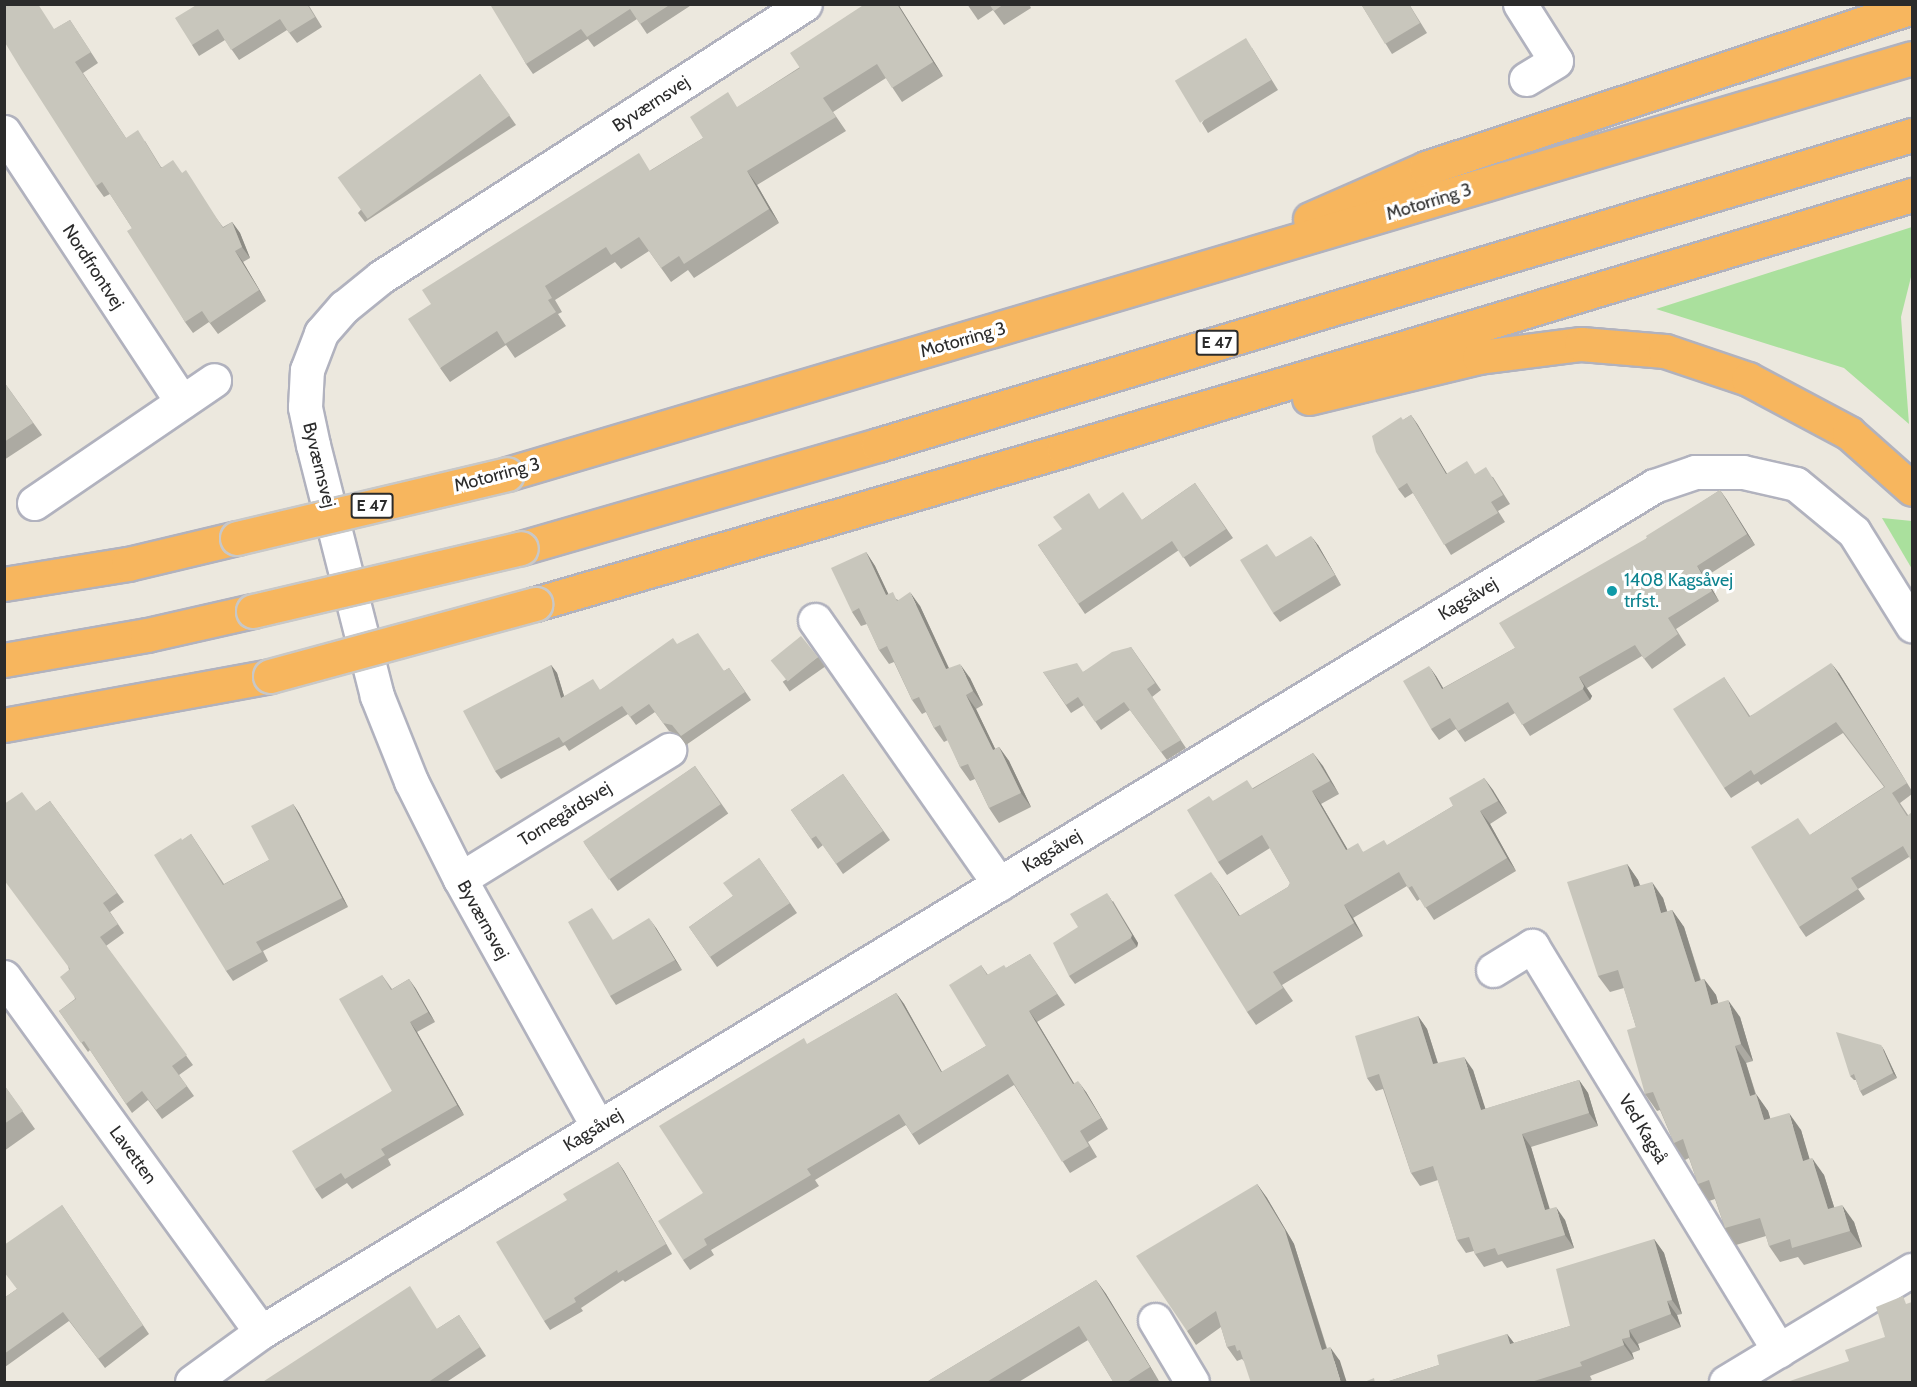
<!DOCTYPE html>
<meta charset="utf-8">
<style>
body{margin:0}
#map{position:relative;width:1917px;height:1387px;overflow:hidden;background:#ece8de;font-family:Cabin,sans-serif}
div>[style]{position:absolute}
.green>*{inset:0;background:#aae09d}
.roads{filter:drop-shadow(2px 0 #b1b2be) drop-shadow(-2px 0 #b1b2be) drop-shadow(0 2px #b1b2be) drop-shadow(0 -2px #b1b2be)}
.minor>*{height:33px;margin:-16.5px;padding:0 16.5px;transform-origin:16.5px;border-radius:16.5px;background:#fff}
.motorway>*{height:33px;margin:-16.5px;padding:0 16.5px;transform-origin:16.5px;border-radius:16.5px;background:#f7b65e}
.bridges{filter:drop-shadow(2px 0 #c8c8c8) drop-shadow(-2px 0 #c8c8c8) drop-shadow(0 2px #c8c8c8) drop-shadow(0 -2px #c8c8c8)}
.motorway-bridge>*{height:33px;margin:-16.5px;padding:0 16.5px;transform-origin:16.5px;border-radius:16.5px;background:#f7b65e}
.wall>*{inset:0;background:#acaaa2;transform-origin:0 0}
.shaded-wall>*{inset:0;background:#8c8b84}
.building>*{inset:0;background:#c8c6bc;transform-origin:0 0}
.dots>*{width:16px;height:16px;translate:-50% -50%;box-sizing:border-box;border:3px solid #fff;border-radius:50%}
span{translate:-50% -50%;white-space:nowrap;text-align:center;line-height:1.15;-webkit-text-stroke:6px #fff;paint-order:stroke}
.shield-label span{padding:2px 4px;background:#fff;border:2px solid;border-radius:4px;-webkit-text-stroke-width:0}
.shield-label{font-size:16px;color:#2b2b2b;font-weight:700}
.street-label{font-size:18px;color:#2b2b2b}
.culture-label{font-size:18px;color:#0d838f}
.left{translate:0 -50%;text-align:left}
.frame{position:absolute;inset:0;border:6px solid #2b2b2b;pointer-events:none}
</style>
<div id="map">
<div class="green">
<i style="clip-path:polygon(1912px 227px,1912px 273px,1901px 317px,1909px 424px,1844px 368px,1656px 309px)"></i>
<i style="clip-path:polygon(1882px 518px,1912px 521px,1912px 569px)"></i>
</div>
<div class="roads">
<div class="minor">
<i style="left:1520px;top:4px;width:67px;rotate:57.7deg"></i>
<i style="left:1556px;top:61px;width:35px;rotate:149deg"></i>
<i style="left:4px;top:132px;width:323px;rotate:56.6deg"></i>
<i style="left:34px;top:503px;width:218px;rotate:-34.3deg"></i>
<i style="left:815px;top:620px;width:322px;rotate:55.1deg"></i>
<i style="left:460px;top:879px;width:246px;rotate:-31.7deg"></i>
<i style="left:1493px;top:970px;width:46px;rotate:-31.6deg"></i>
<i style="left:1532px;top:946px;width:474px;rotate:58.6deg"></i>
<i style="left:4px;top:977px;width:438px;rotate:54.1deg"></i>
<i style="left:598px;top:1127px;width:284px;rotate:-119.1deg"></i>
<i style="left:460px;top:879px;width:110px;rotate:-116.6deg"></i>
<i style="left:411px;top:781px;width:92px;rotate:-111.8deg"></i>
<i style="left:377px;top:696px;width:259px;rotate:-104.3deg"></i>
<i style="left:313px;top:445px;width:39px;rotate:-102deg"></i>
<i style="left:305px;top:407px;width:37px;rotate:-87deg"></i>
<i style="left:307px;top:370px;width:40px;rotate:-69deg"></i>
<i style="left:321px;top:333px;width:35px;rotate:-49deg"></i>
<i style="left:344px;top:307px;width:48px;rotate:-39deg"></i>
<i style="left:381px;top:277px;width:504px;rotate:-32.78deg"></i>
<i style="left:1155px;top:1320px;width:72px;rotate:59.2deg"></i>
<i style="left:192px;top:1382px;width:85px;rotate:-35.9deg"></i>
<i style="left:261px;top:1332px;width:1630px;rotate:-31.27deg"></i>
<i style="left:1654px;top:486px;width:43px;rotate:-18.9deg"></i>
<i style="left:1695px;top:472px;width:48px"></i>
<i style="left:1743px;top:472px;width:54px;rotate:12.8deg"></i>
<i style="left:1796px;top:484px;width:75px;rotate:39.6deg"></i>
<i style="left:1854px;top:532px;width:110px;rotate:58.1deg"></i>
<i style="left:1726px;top:1382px;width:217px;rotate:-31.1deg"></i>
</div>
<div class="motorway">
<i style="left:1310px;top:219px;width:127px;rotate:-23.7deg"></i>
<i style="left:1426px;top:168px;width:512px;rotate:-18.33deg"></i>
<i style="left:1309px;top:398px;width:175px;rotate:-13.6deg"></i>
<i style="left:1479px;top:357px;width:103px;rotate:-7.3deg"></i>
<i style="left:1581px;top:344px;width:84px;rotate:4.8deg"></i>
<i style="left:1665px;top:351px;width:88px;rotate:18.6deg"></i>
<i style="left:1748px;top:379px;width:115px;rotate:28.1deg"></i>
<i style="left:1849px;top:433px;width:84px;rotate:41.6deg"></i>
<i style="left:507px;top:474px;width:1465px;rotate:-16.49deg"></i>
<i style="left:521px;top:548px;width:372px;rotate:-16.1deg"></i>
<i style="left:878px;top:445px;width:1079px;rotate:-16.69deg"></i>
<i style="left:4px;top:584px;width:126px;rotate:-9.2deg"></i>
<i style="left:128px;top:564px;width:112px;rotate:-13.4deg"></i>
<i style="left:535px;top:604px;width:551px;rotate:-16.23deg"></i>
<i style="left:1064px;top:450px;width:886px;rotate:-16.74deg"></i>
<i style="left:4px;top:660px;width:145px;rotate:-9.9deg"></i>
<i style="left:147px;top:635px;width:109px;rotate:-12.8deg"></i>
<i style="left:4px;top:725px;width:270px;rotate:-10.4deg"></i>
</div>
</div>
<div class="bridges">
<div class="motorway-bridge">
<i style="left:237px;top:538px;width:277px;rotate:-13.3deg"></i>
<i style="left:253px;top:611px;width:275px;rotate:-13.2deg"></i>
<i style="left:270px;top:676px;width:275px;rotate:-15.2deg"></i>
</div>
</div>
<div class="wall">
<i style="clip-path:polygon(198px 4px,308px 4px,322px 27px,297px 43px,287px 30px,239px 60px,225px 40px,199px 56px,192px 45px)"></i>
<i style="clip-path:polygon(494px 4px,693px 4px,647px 34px,637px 19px,594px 47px,588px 39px,533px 74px,526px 64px)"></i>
<i style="clip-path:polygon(898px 4px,943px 76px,902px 102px,886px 78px,833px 112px,846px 131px,757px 185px,779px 223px,694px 278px,688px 270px,671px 282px,649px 251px,621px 269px,615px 262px,555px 300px,562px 312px,558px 314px,566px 326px,515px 358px,506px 345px,450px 382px,440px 368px,651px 170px,703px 138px,738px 107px)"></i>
<i style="clip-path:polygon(967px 4px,1029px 4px,1031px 8px,1004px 25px,993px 10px,978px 20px)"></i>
<i style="clip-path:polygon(1361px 4px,1409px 4px,1427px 33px,1392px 54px)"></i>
<i style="clip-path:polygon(70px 20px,98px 63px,83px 73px,126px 138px,145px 141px,161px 167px,182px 173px,223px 227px,232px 222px,240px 233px,250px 258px,243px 262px,266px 301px,218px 334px,209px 322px,193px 333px,185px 322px,132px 228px,110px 194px,104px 197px,96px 186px,55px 29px)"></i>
<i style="clip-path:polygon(1252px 48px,1278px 90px,1208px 133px,1202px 123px)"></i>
<i style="clip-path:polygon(480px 74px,516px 125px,365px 222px,358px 213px)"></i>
<i style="clip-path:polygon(4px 382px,42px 435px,4px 460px)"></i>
<i style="clip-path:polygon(1411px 415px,1447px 474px,1476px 474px,1493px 477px,1510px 504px,1498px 511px,1505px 522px,1451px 555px,1413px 493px,1405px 498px,1398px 489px,1403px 420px)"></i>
<i style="clip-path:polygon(1195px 483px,1233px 538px,1190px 567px,1179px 550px,1085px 614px,1038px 545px,1099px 509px,1142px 520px)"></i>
<i style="clip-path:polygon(1720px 490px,1755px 545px,1705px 577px,1719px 601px,1676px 629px,1686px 645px,1652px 669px,1642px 656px,1587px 688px,1592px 696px,1590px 700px,1530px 736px,1515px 713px,1465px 742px,1456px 729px,1439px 740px,1431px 729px,1436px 676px,1443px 688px,1515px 648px,1647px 538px)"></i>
<i style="clip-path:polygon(1318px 545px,1341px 585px,1280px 622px,1273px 613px,1276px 557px)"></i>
<i style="clip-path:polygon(866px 552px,875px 566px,888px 594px,898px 600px,920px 606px,949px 668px,970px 678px,983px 705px,976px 709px,995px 749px,999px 747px,1009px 761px,1031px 807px,999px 823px,989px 808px,975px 779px,970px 781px,960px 767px,948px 740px,944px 742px,934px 728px,926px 712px,922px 714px,912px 700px,894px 662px,889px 664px,879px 650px,867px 624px,861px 626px,852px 612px)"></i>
<i style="clip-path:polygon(677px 644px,724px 671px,729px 668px,751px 700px,686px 745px,678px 734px,669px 731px,655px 712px,636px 725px,628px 714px,569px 751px,565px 745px,501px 779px,495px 771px,551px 665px,557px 673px,564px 696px,600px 690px)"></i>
<i style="clip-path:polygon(1131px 647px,1161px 690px,1152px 697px,1186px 748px,1167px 760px,1130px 710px,1101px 730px,1084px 705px,1071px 713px,1043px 672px,1083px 672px)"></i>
<i style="left:818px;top:657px;width:12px;height:43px;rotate:55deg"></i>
<i style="clip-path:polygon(1839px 673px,1912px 791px,1912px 794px,1900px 803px,1908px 815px,1909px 857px,1858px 889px,1865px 899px,1806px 937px,1799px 927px,1810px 835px,1884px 787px,1843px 733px,1761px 785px,1758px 781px,1731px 798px,1724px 788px,1724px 677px,1750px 716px)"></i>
<i style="clip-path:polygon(1313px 753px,1339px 794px,1321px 804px,1347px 849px,1364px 852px,1388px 845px,1453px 806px,1484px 778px,1507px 813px,1490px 824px,1516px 871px,1434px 920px,1420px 899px,1417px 901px,1407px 886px,1353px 918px,1363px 936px,1282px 985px,1293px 1001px,1256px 1025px,1247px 1012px,1220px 885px,1240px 916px,1288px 887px,1290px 883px,1270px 848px,1227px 875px,1218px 862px,1213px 801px,1253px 788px)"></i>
<i style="left:695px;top:766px;width:58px;height:135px;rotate:55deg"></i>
<i style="clip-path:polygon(843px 774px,890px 840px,843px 874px,823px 845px,818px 849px,791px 810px)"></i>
<i style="clip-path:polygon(50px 801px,124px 902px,110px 912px,124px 933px,106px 946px,193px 1065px,179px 1075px,194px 1096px,162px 1119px,148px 1100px,132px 1113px,90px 1050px,88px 1052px,59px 1011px,75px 999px,36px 811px)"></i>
<i style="clip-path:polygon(293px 804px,299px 813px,348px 907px,263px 951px,268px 961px,233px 981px,226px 971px,183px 840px,191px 834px,224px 884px,269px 860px)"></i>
<i style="clip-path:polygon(759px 858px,797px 913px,717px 967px,689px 927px,733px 896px)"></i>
<i style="clip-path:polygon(1627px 864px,1638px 880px,1640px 885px,1663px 898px,1667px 912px,1672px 910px,1684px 927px,1701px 980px,1704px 979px,1716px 995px,1718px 1003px,1740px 1017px,1753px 1061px,1746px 1063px,1756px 1094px,1768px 1111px,1770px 1119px,1801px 1130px,1809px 1159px,1824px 1175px,1834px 1207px,1854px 1222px,1862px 1247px,1804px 1265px,1798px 1257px,1780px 1262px,1769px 1246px,1766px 1236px,1736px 1245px,1725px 1228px,1715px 1199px,1709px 1201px,1698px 1184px,1689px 1158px,1685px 1160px,1674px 1143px,1660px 1110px,1657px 1111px,1645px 1094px,1636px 1027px,1624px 988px,1610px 992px,1598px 976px)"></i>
<i style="clip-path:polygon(1113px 901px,1138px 943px,1137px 947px,1075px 984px,1069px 976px,1078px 927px)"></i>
<i style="clip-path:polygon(656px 928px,682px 970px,616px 1005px,610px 996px,613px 940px)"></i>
<i style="clip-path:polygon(1030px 954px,1065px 1005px,1037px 1022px,1074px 1084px,1086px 1092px,1108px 1129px,1088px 1142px,1097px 1157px,1070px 1173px,1014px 1085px,919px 1145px,906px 1125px,815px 1180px,819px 1186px,711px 1250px,714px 1255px,690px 1270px,683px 1260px,703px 1193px,808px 1044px,896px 993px,904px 1004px,942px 1072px,986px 1046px,981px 965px,988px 975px,1006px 968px)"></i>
<i style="clip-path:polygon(382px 975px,392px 989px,409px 979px,435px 1022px,417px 1032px,464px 1115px,388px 1159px,391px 1165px,352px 1189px,347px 1183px,322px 1199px,315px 1189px,392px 1091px)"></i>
<i style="clip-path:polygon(1418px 1016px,1427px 1029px,1438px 1063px,1473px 1070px,1485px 1109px,1579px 1080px,1588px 1093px,1598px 1126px,1531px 1147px,1549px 1209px,1565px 1220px,1574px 1248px,1507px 1268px,1502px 1261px,1484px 1267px,1475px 1254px,1474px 1251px,1466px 1253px,1457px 1240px,1438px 1180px,1420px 1186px,1411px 1173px,1383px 1089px,1376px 1091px,1367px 1078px)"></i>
<i style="clip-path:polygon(1884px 1050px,1897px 1078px,1863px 1096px,1860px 1091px,1856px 1080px,1854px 1080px,1850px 1076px)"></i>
<i style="clip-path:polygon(4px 1085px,35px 1129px,4px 1151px)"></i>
<i style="clip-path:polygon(618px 1162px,624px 1171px,672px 1254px,625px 1282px,623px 1280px,581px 1308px,583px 1311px,550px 1330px,544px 1321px,567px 1200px)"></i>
<i style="clip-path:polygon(1257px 1184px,1267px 1198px,1294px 1244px,1327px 1348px,1340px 1361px,1244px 1361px,1242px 1359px,1237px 1361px,1227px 1347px,1221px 1327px,1196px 1345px,1187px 1331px)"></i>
<i style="clip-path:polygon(62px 1205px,149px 1334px,105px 1368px,69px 1321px,5px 1367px,4px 1366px,4px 1298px,17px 1289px)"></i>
<i style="clip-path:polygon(1654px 1239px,1664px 1253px,1682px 1314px,1677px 1315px,1681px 1327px,1638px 1344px,1640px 1350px,1632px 1353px,1634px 1359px,1590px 1376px,1592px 1380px,1583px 1383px,1383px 1383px,1439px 1365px,1507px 1334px,1514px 1343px,1570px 1326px)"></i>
<i style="clip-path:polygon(1096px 1280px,1106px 1294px,1159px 1381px,1156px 1383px,1114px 1383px,1088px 1340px,1017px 1383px,925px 1383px)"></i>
<i style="clip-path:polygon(459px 1315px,486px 1356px,445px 1383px,261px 1383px,437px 1329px)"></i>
</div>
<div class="shaded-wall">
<i style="clip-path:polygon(897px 4px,898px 4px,943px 76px,933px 62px)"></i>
<i style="clip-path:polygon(747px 171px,757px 185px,779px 223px,769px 209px)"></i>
<i style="clip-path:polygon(232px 222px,240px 233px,250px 258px,242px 247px)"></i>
<i style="clip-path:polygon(235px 251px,243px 262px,266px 301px,259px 290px)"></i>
<i style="clip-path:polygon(1411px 415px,1418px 425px,1453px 484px,1446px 474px)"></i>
<i style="clip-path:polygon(1720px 490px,1727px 500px,1755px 545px,1747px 534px)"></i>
<i style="clip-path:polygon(1311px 536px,1318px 545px,1341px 585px,1335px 575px)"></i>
<i style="clip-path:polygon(866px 552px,875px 566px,896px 610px,886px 595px)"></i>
<i style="clip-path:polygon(1697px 566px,1705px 577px,1719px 601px,1712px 591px)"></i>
<i style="clip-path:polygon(910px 592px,920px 606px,956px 684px,946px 669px)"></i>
<i style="clip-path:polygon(1831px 663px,1839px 673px,1912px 791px,1907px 783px)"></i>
<i style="clip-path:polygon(960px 664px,970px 678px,983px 705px,973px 691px)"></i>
<i style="clip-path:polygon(551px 665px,557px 673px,567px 706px,561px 698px)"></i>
<i style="clip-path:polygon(1429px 666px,1436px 676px,1450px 700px,1442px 689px)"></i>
<i style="clip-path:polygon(1579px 677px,1592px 696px,1590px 700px,1583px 689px)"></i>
<i style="clip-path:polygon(966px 695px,976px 709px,1003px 765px,993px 750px)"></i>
<i style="clip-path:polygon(999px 747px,1009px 761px,1031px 807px,1021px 793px)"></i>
<i style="clip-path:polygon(1313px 753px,1323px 766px,1339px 794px,1330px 781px)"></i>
<i style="clip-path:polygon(1484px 778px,1493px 790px,1507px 813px,1498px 801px)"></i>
<i style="clip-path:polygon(1312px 791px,1321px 804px,1355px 862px,1346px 850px)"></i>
<i style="clip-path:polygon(293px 804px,299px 813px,348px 907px,342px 898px)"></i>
<i style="clip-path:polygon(1480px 811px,1490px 824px,1516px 871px,1507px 858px)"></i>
<i style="clip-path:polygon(1627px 864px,1638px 880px,1646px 904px,1634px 887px)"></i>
<i style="clip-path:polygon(1211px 872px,1220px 885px,1248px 929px,1239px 916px)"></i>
<i style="clip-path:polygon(1652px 882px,1663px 898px,1673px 930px,1661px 913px)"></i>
<i style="clip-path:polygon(1107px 893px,1138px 943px,1137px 947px,1131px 938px)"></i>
<i style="clip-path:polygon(1344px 905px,1353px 918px,1363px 936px,1354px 923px)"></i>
<i style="clip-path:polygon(1672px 910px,1684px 927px,1706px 999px,1695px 982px)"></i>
<i style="clip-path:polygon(649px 918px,656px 928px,682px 970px,675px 960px)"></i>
<i style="clip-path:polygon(409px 979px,416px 989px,435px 1022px,428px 1012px)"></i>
<i style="clip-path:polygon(1704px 979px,1716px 995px,1723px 1021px,1711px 1005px)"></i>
<i style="clip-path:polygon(896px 993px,904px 1004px,948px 1083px,941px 1072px)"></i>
<i style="clip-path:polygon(1728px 1000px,1740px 1017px,1753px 1061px,1741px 1044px)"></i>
<i style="clip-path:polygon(1029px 1011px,1037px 1022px,1081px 1095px,1073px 1084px)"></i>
<i style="clip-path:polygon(1418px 1016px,1427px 1029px,1442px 1077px,1433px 1064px)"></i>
<i style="clip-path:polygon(410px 1022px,417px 1032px,464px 1115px,457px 1105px)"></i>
<i style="clip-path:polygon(1881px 1045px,1884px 1050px,1897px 1078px,1893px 1073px)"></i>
<i style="clip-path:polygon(1735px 1046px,1746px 1063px,1761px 1113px,1750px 1096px)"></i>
<i style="clip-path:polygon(1464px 1057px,1473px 1070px,1490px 1123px,1481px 1110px)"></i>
<i style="clip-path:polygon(1579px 1080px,1588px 1093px,1598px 1126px,1589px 1113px)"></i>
<i style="clip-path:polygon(1078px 1081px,1086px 1092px,1108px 1129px,1101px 1118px)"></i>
<i style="clip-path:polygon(1756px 1094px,1768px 1111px,1776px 1137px,1764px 1120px)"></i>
<i style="clip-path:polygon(1789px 1113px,1801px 1130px,1815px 1177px,1803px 1161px)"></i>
<i style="clip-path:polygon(1522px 1134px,1531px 1147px,1554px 1223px,1545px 1210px)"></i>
<i style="clip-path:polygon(1812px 1158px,1824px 1175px,1840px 1226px,1828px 1209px)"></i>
<i style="clip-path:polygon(618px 1162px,624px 1171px,672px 1254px,666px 1244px)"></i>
<i style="clip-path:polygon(1257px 1184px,1267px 1198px,1294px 1244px,1331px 1363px,1322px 1350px)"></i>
<i style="clip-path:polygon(1842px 1205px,1854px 1222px,1862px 1247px,1850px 1231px)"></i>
<i style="clip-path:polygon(1556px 1207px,1565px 1220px,1574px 1248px,1565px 1235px)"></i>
<i style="clip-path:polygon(1654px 1239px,1664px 1253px,1682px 1314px,1672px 1300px)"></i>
<i style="clip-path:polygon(1096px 1280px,1106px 1294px,1159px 1381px,1150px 1367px)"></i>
<i style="clip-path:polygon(1667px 1301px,1677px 1315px,1681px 1327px,1671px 1314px)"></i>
<i style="clip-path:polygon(1629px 1330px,1638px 1344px,1640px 1350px,1630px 1337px)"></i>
<i style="clip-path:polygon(1507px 1334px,1517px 1347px,1510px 1344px)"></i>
<i style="clip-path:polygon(1622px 1339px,1632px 1353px,1634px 1359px,1624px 1345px)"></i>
<i style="clip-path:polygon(1330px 1347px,1340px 1361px,1347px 1383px,1341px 1383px)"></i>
</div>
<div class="building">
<i style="clip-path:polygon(4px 4px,38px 4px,54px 29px,70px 20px,91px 52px,75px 62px,126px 138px,138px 130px,161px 168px,173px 160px,182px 173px,186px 170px,223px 228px,232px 222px,242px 247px,235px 251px,259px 290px,210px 323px,202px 311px,185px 322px,127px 231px,132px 228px,102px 182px,96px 186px,21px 69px,4px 41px)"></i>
<i style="clip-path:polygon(198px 4px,307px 4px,315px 17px,289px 33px,280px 19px,231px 50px,218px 29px,192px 45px,175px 18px)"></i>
<i style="clip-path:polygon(494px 4px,671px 4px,640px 24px,630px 9px,587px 37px,581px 29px,526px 64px,491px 6px)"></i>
<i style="clip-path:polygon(865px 4px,897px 4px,933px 62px,892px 88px,877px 64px,823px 98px,836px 117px,747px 171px,769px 209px,684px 264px,679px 256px,661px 268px,639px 237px,611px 255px,606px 247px,545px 286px,552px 298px,548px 300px,556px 312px,505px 344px,497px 331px,440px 368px,408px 319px,431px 304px,422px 290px,639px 153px,650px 171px,703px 138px,690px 117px,728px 92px,737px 107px,800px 68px,790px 53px)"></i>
<i style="clip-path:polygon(989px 4px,1004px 4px,994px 11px)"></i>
<i style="clip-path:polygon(1361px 4px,1409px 4px,1420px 23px,1385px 44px)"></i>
<i style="left:1246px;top:38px;width:49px;height:83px;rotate:59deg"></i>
<i style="left:480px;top:74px;width:51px;height:176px;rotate:54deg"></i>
<i style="clip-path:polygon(4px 382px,33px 423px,4px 442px)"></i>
<i style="clip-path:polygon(1411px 415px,1446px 474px,1467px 461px,1475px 474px,1486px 467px,1503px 495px,1491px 502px,1498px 513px,1444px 545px,1407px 483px,1398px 489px,1376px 452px,1372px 436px,1401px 417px,1403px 420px)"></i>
<i style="clip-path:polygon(1195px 483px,1226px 529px,1183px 558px,1172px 541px,1078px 604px,1038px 545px,1062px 529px,1053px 517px,1089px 493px,1099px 509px,1123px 492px,1142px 520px)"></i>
<i style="clip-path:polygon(1720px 490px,1747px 534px,1697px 566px,1712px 591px,1668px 618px,1678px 634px,1644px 659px,1635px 645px,1579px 677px,1584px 686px,1583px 689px,1522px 725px,1508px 702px,1458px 731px,1450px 718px,1431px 729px,1403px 681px,1429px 666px,1442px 689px,1515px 648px,1499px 623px,1647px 538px,1646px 536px)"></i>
<i style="clip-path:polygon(1311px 536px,1335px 575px,1273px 613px,1240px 560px,1267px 544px,1276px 557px)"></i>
<i style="clip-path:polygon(866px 552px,886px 595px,893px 592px,897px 601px,910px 592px,946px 669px,960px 664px,973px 691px,966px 695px,993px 750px,999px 747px,1021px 793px,989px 808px,968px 764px,960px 767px,940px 725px,934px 728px,919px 697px,912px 700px,887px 646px,879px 650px,859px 608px,852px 612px,831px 568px)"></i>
<i style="clip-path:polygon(698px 633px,724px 671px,729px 668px,745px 692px,681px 736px,672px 725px,663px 723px,649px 704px,630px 717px,622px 706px,563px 743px,559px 737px,495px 771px,463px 711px,551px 665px,561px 698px,593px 679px,600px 690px,673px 638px,677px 644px)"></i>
<i style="left:801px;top:636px;width:27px;height:39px;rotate:51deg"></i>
<i style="clip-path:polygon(1131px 647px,1155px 683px,1147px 689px,1181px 740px,1161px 752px,1124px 702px,1095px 722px,1078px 697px,1066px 705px,1043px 672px,1077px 663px,1083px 672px,1112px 652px)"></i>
<i style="clip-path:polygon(1831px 663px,1907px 783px,1892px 793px,1907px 816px,1912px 812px,1912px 862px,1903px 846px,1851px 878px,1858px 889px,1799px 927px,1751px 847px,1798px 818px,1810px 835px,1885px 787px,1836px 722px,1754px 775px,1751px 770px,1724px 788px,1673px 709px,1724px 677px,1749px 717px)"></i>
<i style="clip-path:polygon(1313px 753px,1330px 781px,1312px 791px,1346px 850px,1358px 843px,1363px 852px,1384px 840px,1387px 845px,1453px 806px,1449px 798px,1484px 778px,1498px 801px,1480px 811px,1507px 858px,1425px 908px,1412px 886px,1408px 888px,1399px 872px,1344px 905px,1354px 923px,1273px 972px,1283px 988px,1247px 1012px,1174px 895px,1211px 872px,1239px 916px,1288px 887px,1290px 883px,1262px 835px,1218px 862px,1187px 810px,1209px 796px,1213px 801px,1247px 780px,1253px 789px)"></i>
<i style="left:695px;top:766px;width:46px;height:135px;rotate:56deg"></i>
<i style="clip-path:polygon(843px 774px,883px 831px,836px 864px,816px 836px,811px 839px,791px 810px)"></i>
<i style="clip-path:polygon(22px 792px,36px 811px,50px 801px,117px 893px,103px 903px,118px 924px,100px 937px,187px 1055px,172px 1066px,187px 1086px,156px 1110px,142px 1091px,126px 1104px,84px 1041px,81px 1043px,59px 1011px,76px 999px,60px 977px,70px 969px,4px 880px,4px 804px)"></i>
<i style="clip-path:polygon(293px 804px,342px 898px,256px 942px,262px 952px,226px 971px,154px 855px,181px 838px,182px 840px,191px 834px,223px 885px,269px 860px,251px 826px)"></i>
<i style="clip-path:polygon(759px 858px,790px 903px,710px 957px,689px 927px,733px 896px,723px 883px)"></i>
<i style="clip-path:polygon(1627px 864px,1634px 887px,1652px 882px,1661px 913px,1672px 910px,1695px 982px,1704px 979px,1711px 1005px,1728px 1000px,1741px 1044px,1735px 1046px,1750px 1096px,1756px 1094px,1764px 1120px,1789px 1113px,1803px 1161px,1812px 1158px,1828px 1209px,1842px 1205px,1850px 1231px,1792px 1248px,1790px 1239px,1769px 1246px,1760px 1218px,1725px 1228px,1709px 1180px,1698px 1184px,1683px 1139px,1674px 1143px,1653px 1092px,1645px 1094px,1627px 1030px,1636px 1027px,1618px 970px,1598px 976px,1567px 882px)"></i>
<i style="clip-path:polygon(1107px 893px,1132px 935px,1131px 938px,1069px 976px,1053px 943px,1078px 927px,1070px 914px)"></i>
<i style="clip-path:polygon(592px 908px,613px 940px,649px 918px,675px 960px,610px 996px,568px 922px)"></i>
<i style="clip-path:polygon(1030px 954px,1057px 994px,1029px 1011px,1073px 1084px,1078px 1081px,1101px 1118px,1080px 1131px,1089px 1146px,1062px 1162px,1008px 1074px,912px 1134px,899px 1114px,807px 1169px,811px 1175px,704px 1239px,707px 1245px,683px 1260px,658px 1221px,703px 1193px,659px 1126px,804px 1038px,807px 1044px,896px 993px,941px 1072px,986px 1046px,949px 985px,981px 965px,987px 975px,1004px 965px,1006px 968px)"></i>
<i style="clip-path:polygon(382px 975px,391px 990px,409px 979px,428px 1012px,410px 1022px,457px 1105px,381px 1149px,385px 1155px,345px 1179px,341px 1173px,315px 1189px,292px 1151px,392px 1091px,339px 999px)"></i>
<i style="clip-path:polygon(1418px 1016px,1433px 1064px,1464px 1057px,1481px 1110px,1579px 1080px,1589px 1113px,1522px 1134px,1545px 1210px,1556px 1207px,1565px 1235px,1498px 1255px,1495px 1248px,1475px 1254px,1469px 1237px,1457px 1240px,1433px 1166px,1411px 1173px,1379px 1074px,1367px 1078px,1355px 1036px)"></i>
<i style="clip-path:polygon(1836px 1032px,1881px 1045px,1893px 1073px,1860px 1091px,1854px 1074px,1850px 1076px)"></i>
<i style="clip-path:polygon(4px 1085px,23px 1111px,4px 1124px)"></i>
<i style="clip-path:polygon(618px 1162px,666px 1244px,618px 1273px,617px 1270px,574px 1298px,576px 1302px,544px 1321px,496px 1242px,567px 1200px,563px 1194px)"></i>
<i style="clip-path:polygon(1257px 1184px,1285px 1230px,1322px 1350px,1330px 1347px,1341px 1383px,1251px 1383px,1240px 1350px,1237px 1351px,1235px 1345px,1227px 1347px,1216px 1311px,1187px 1331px,1136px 1256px)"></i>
<i style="clip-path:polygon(62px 1205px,143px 1325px,98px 1359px,63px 1312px,4px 1354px,4px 1298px,17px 1289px,4px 1272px,4px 1245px)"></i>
<i style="clip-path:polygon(1654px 1239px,1672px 1300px,1667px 1301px,1671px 1314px,1629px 1330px,1630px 1337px,1622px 1339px,1624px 1345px,1580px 1362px,1582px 1366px,1528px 1383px,1383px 1383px,1439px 1365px,1437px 1355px,1507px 1334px,1510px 1344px,1570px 1326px,1556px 1269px)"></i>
<i style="clip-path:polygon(1096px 1280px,1150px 1367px,1125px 1383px,1114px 1383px,1079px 1326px,985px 1383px,925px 1383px)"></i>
<i style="clip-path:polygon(410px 1286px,437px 1329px,459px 1315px,480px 1347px,427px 1383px,261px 1383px)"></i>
<i style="clip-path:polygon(1903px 1296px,1906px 1304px,1912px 1302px,1912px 1383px,1784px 1383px,1849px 1361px,1845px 1350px,1885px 1337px,1876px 1307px)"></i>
<i style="clip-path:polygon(1374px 1378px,1375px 1383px,1362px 1383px)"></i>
</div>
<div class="dots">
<i style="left:1612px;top:591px;background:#0f9aa8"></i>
</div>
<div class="shield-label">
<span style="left:1217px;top:343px">E 47</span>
<span style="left:372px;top:506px">E 47</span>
</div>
<div class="street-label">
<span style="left:651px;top:104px;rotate:-33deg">Byværnsvej</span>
<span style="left:1429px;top:202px;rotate:-17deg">Motorring 3</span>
<span style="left:93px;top:267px;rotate:57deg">Nordfrontvej</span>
<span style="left:963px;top:340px;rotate:-16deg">Motorring 3</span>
<span style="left:319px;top:465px;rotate:76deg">Byværnsvej</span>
<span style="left:497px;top:475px;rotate:-15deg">Motorring 3</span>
<span style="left:1468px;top:599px;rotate:-31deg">Kagsåvej</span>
<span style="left:565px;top:814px;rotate:-32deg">Tornegårdsvej</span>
<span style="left:1052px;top:851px;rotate:-31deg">Kagsåvej</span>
<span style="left:483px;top:920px;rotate:61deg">Byværnsvej</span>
<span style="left:1643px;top:1129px;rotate:59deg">Ved Kagså</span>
<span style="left:593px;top:1130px;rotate:-31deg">Kagsåvej</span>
<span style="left:133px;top:1155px;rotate:54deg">Lavetten</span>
</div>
<div class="culture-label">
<span class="left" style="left:1624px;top:591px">1408 Kagsåvej<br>trfst.</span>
</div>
<div class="frame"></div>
</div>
